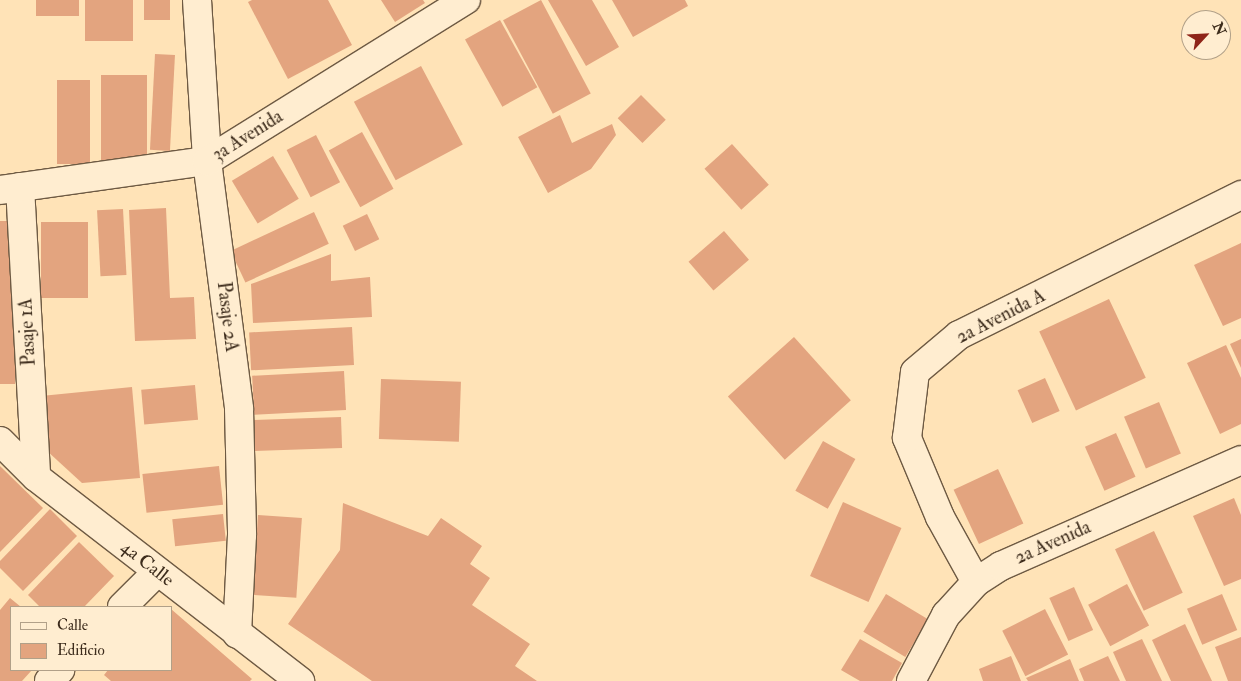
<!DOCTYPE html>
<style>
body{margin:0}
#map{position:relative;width:1241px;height:681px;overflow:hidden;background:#ffe3b7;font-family:"IM FELL Double Pica",serif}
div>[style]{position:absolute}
.building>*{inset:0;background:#e3a47f;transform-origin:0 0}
.roads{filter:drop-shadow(1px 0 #6e5a43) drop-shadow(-1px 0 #6e5a43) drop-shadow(0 1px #6e5a43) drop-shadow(0 -1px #6e5a43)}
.minor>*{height:28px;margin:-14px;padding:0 14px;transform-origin:14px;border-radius:14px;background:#ffedd0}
span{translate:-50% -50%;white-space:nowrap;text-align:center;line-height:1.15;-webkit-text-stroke:4.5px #ffedd0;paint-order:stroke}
.street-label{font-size:19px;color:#3d2c1c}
.legend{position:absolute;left:10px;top:606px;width:162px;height:65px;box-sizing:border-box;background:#ffedd0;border:1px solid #b1a088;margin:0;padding:6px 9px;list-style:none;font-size:15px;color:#3d2c1c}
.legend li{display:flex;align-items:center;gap:10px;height:25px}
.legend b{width:25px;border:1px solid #b1a088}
.north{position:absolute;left:1181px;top:10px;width:50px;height:50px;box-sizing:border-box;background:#ffedd0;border:1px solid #b1a088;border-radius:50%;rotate:65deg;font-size:14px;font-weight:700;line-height:20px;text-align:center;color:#3d2c1c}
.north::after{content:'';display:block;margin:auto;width:18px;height:22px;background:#8f2418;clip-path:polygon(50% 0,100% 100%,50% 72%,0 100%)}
</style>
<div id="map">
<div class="building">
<i style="left:36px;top:0;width:43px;height:16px"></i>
<i style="left:85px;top:0;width:48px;height:41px"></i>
<i style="left:144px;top:0;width:26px;height:20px"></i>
<i style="clip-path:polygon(252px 0,328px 0,352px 45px,288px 79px,248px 2px)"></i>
<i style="clip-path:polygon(381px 0,423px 0,425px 3px,395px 22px)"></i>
<i style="left:541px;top:0;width:106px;height:43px;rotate:62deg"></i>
<i style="clip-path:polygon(548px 0,592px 0,619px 47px,586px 66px)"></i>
<i style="clip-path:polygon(612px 0,685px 0,688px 6px,633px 37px)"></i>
<i style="left:500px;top:20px;width:77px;height:40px;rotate:61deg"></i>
<i style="left:155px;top:54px;width:20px;height:96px;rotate:3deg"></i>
<i style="left:421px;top:66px;width:89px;height:76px;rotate:62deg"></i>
<i style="left:101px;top:75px;width:46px;height:85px"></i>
<i style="left:57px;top:80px;width:33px;height:84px"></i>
<i style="left:641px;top:95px;width:35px;height:33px;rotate:45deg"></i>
<i style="clip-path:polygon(560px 115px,572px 143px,612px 124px,616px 135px,591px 169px,548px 193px,518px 137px)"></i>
<i style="left:362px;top:132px;width:65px;height:38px;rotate:61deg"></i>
<i style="left:316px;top:135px;width:53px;height:33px;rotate:63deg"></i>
<i style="left:732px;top:144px;width:55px;height:37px;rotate:48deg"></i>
<i style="left:273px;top:156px;width:50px;height:48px;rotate:59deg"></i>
<i style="clip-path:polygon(166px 208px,170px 298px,194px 297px,196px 339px,135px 341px,129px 210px)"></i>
<i style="left:123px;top:209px;width:66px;height:26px;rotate:87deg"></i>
<i style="left:314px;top:212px;width:35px;height:92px;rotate:65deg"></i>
<i style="left:367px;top:214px;width:28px;height:27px;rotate:64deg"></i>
<i style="left:0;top:221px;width:15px;height:163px"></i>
<i style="left:41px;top:222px;width:47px;height:76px"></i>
<i style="left:724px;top:231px;width:38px;height:47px;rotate:49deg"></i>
<i style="clip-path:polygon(1241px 243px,1241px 318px,1223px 326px,1194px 265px)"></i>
<i style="clip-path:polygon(331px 254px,331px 281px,370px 277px,372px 317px,253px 323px,251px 284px)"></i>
<i style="left:1109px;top:299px;width:87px;height:77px;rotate:65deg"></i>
<i style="left:352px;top:327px;width:38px;height:103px;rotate:87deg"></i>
<i style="left:794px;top:337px;width:85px;height:89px;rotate:48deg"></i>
<i style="clip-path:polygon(1241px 339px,1241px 368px,1230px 344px)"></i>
<i style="clip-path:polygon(1226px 345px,1241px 378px,1241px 424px,1220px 434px,1187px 363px)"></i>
<i style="left:344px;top:371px;width:39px;height:92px;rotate:87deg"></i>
<i style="left:1045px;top:378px;width:36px;height:30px;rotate:66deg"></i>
<i style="left:381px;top:379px;width:80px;height:60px;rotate:2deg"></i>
<i style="left:195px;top:385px;width:35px;height:54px;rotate:85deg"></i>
<i style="clip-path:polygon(132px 387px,140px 478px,82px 483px,46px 450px,41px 396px)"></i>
<i style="left:1159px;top:402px;width:56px;height:38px;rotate:67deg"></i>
<i style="left:341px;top:417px;width:31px;height:90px;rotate:88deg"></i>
<i style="left:1116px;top:433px;width:48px;height:34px;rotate:66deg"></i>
<i style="left:823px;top:441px;width:37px;height:57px;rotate:29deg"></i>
<i style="clip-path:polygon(0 466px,43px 508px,0 552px)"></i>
<i style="left:219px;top:466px;width:39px;height:77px;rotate:84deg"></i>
<i style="left:998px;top:469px;width:60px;height:49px;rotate:65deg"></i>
<i style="clip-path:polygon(1234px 498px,1241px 515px,1241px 579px,1224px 586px,1193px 516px)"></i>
<i style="left:843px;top:502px;width:64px;height:81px;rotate:24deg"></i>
<i style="clip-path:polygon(343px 503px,428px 536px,441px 518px,482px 546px,470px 564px,490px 578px,472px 605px,530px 644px,515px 666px,537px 681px,372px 681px,288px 624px,340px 550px)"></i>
<i style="clip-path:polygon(50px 509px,77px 536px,23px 591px,0 568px,0 561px)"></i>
<i style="left:223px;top:514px;width:27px;height:51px;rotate:84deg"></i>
<i style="left:258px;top:515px;width:44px;height:80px;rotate:4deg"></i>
<i style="left:1154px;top:531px;width:68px;height:43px;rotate:65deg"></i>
<i style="clip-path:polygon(79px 542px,114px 576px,84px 607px,40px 607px,28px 595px)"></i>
<i style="left:1127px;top:584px;width:47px;height:44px;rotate:62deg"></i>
<i style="left:1074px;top:587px;width:47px;height:27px;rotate:66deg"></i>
<i style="left:886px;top:594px;width:49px;height:44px;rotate:31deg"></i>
<i style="left:1222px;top:594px;width:39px;height:38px;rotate:67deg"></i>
<i style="clip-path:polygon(10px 598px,21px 607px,11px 607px,11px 670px,32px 670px,22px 681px,0 681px,0 610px)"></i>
<i style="clip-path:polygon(171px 609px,252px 679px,250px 681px,111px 681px,104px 675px,108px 670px,171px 670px)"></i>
<i style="left:1045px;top:609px;width:51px;height:48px;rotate:63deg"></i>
<i style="clip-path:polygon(1185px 624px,1212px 681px,1171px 681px,1152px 640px)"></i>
<i style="clip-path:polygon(1241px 637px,1241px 681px,1228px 681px,1215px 647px)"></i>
<i style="clip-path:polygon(860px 639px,902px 663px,892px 681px,860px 681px,841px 670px)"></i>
<i style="clip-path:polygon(1142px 639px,1162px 681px,1126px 681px,1113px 652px)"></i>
<i style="clip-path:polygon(1011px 656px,1021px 681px,983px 681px,979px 669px)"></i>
<i style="clip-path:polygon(1108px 656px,1120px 681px,1084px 681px,1079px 669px)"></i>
<i style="clip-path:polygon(1070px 659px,1079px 681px,1028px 681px,1026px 678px)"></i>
</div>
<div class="roads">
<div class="minor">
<i style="left:197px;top:0;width:161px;rotate:86.4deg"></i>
<i style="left:207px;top:161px;width:250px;rotate:82.6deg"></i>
<i style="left:239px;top:409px;width:126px;rotate:88.6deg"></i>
<i style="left:242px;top:535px;width:99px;rotate:92.9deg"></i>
<i style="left:20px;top:187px;width:290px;rotate:86.8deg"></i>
<i style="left:0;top:190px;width:209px;rotate:-8deg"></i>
<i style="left:207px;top:161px;width:305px;rotate:-31.9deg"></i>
<i style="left:0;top:441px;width:51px;rotate:45deg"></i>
<i style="left:36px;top:477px;width:334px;rotate:37.7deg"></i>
<i style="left:976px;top:582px;width:74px;rotate:-119deg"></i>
<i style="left:940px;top:517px;width:86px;rotate:-112.7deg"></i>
<i style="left:907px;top:438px;width:66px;rotate:-83.1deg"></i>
<i style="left:915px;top:372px;width:57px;rotate:-40.1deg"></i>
<i style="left:959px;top:335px;width:315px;rotate:-26.4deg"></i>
<i style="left:122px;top:607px;width:49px;rotate:-45deg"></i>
<i style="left:49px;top:681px;width:16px;rotate:-45deg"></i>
<i style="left:911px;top:681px;width:75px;rotate:-62.1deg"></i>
<i style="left:946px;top:615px;width:45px;rotate:-47.7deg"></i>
<i style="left:976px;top:582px;width:30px;rotate:-33deg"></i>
<i style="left:1001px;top:566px;width:262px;rotate:-23.8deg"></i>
</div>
</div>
<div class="street-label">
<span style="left:248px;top:136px;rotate:-32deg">3a Avenida</span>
<span style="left:227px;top:317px;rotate:83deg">Pasaje 2A</span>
<span style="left:1001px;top:317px;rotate:-27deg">2a Avenida A</span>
<span style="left:28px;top:332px;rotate:-93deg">Pasaje 1A</span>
<span style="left:1053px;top:543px;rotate:-24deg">2a Avenida</span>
<span style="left:147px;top:564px;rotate:38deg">4a Calle</span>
</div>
<ul class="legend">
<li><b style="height:6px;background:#ffedd0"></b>Calle</li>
<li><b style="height:14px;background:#e3a47f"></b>Edificio</li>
</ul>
<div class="north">N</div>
</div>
